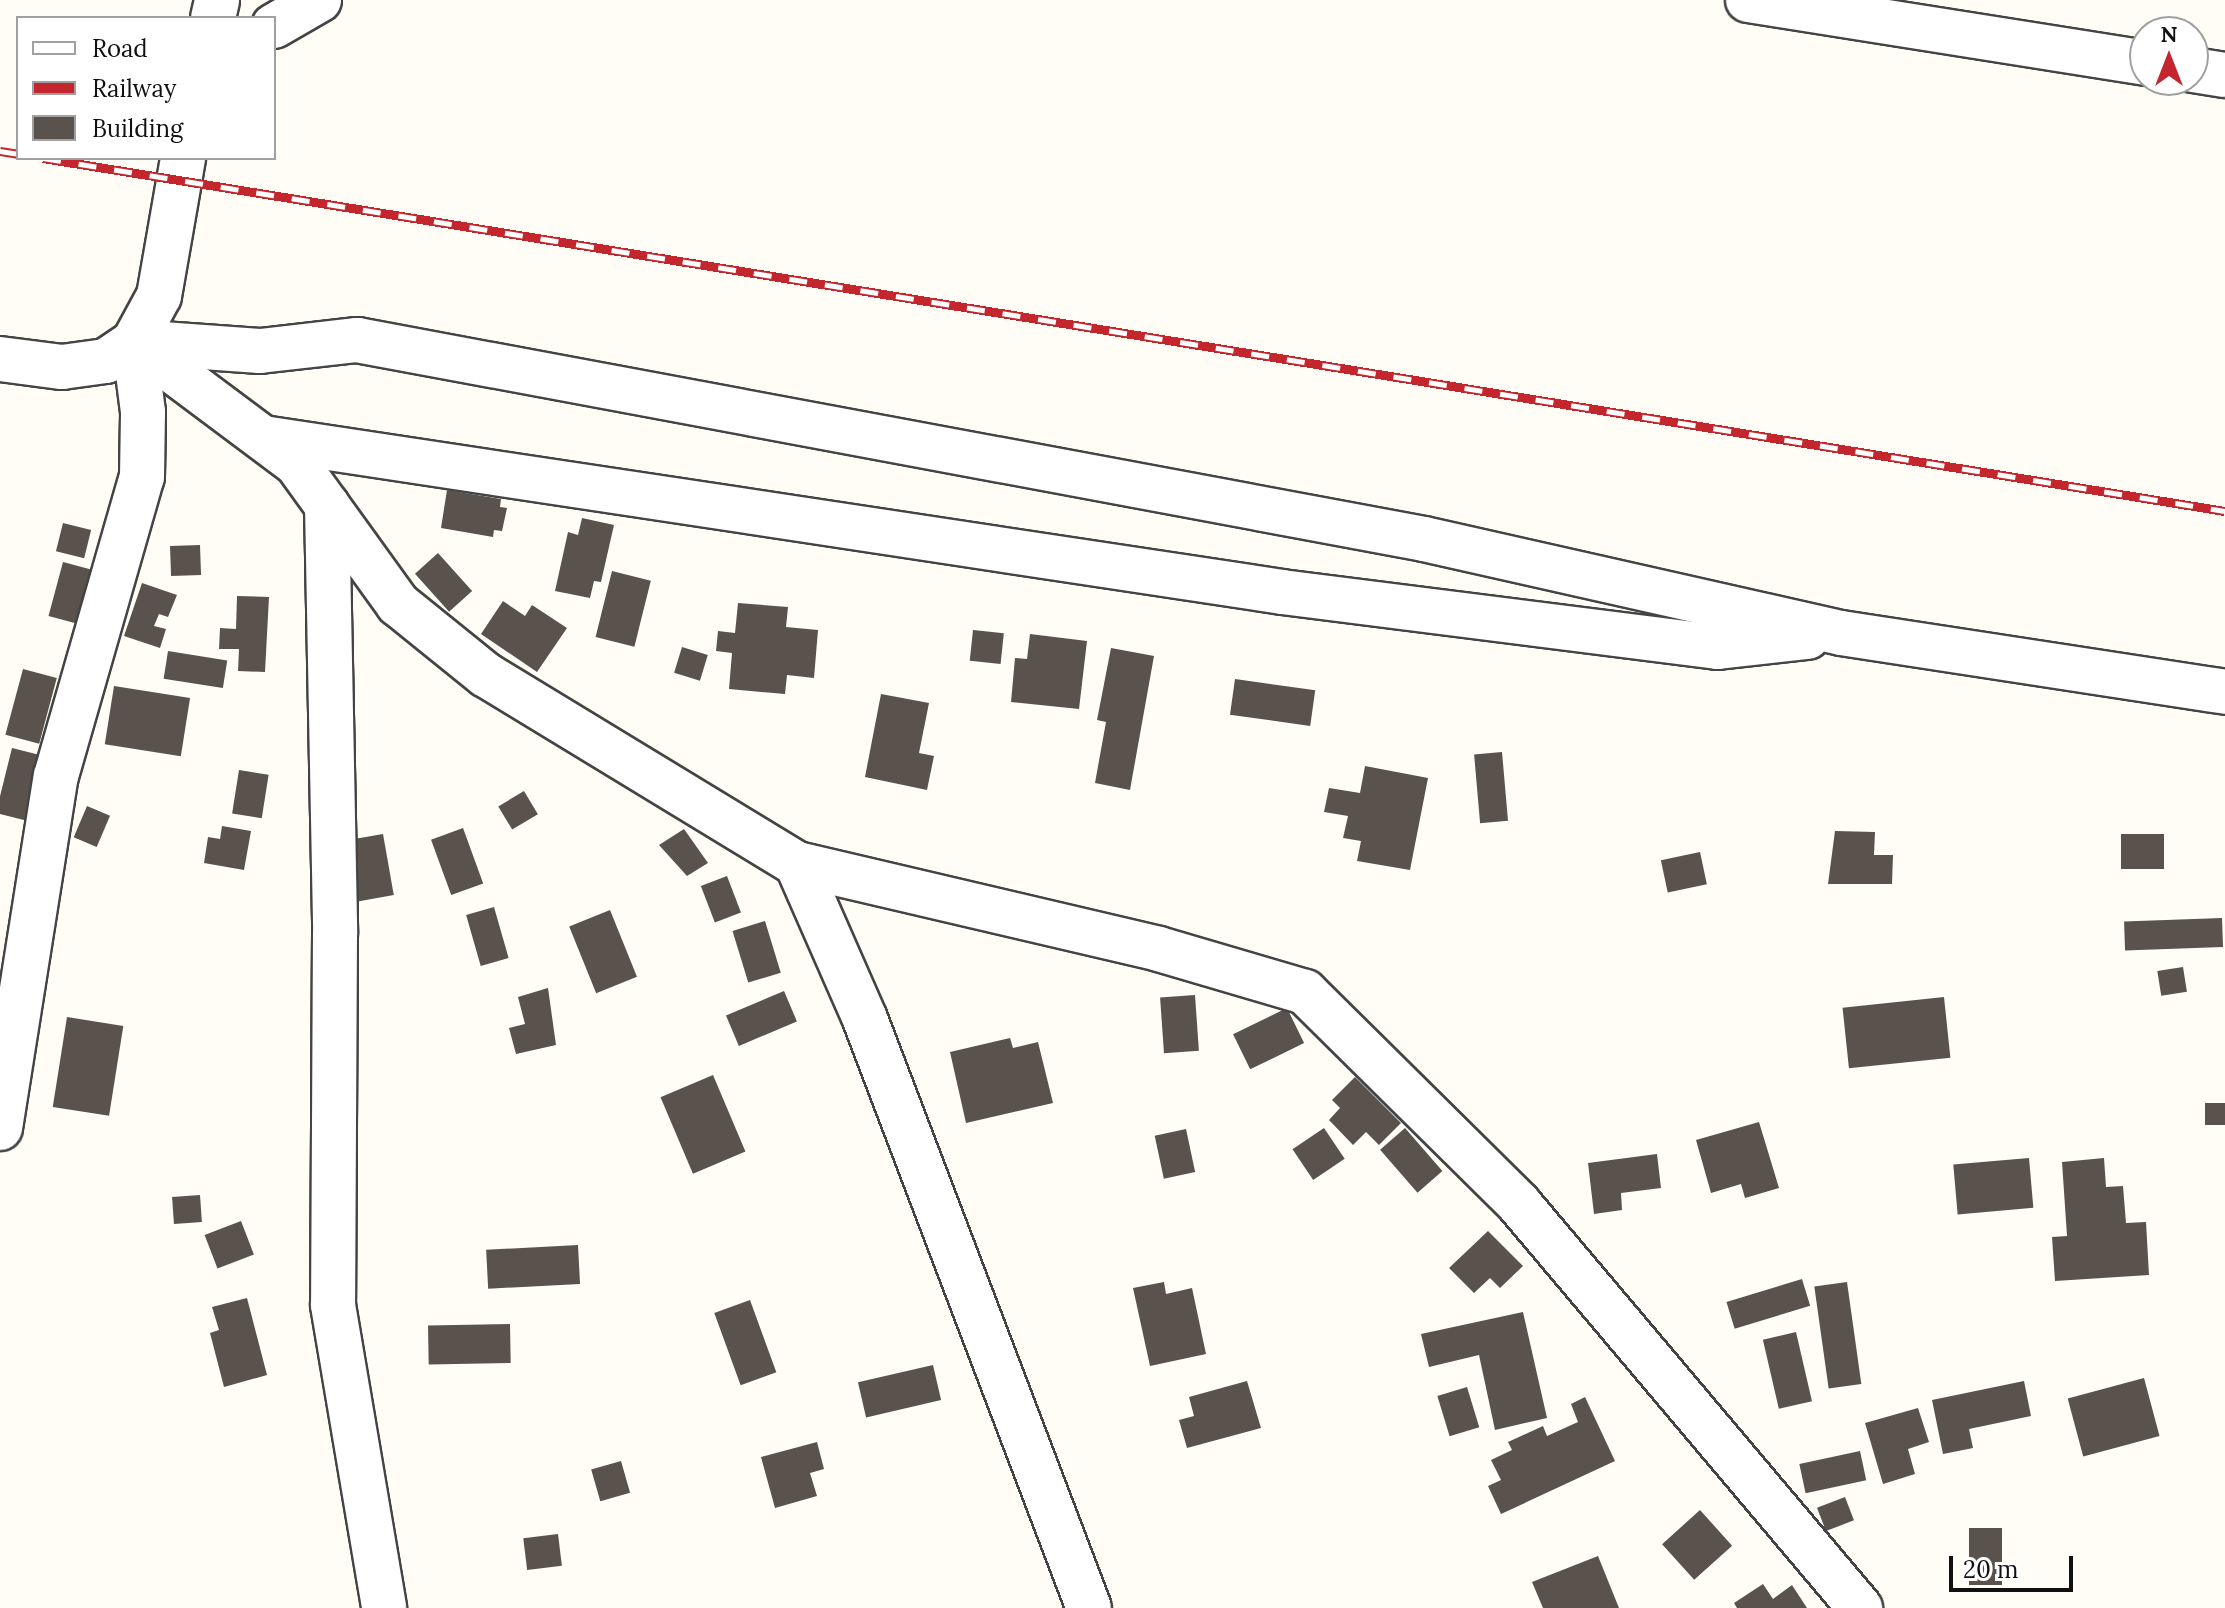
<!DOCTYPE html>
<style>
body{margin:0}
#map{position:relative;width:2225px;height:1608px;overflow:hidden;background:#fffdf5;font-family:Lora,serif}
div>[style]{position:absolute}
.building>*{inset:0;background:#5a524d;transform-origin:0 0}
.roads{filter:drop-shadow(2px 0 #444) drop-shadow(-2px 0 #444) drop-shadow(0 2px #444) drop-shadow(0 -2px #444)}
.street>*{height:44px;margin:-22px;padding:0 22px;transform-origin:22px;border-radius:22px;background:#fff}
.rail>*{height:9px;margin-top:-4.5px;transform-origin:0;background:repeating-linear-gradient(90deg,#fff 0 18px,#c4262e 0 36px);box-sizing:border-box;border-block:2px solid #c4262e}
span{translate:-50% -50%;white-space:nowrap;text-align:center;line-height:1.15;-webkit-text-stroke:8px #fff;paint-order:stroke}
.legend{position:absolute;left:16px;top:16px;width:260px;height:144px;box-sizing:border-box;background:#fff;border:2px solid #a0a0a0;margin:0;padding:10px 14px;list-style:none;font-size:24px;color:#111}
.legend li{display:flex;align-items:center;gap:16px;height:40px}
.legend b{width:40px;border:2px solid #a0a0a0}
.north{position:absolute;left:2129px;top:16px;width:80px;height:80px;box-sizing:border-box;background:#fff;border:2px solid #a0a0a0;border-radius:50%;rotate:0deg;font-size:22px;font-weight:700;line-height:32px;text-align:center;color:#111}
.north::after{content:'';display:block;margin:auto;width:28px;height:36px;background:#c4262e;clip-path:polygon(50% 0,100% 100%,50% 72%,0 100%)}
.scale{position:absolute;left:1949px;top:1556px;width:124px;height:36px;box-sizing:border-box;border:4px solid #111;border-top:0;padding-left:10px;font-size:24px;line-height:28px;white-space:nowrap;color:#111;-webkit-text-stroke:6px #fff;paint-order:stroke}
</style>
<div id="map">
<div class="building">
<i style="clip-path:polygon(447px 490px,501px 499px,500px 507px,507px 508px,502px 531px,494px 530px,493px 537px,441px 528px)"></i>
<i style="clip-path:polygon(582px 518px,614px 525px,601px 582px,594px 581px,590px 598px,555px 591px,568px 532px,578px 535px)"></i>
<i style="left:63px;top:523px;width:29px;height:29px;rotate:14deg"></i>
<i style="left:200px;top:545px;width:30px;height:30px;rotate:88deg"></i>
<i style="left:438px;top:553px;width:51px;height:31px;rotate:48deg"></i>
<i style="left:63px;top:562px;width:31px;height:56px;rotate:15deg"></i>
<i style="left:612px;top:571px;width:40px;height:68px;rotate:14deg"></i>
<i style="clip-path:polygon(142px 583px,177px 595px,168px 617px,159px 614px,154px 626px,166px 629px,160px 648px,124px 636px)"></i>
<i style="clip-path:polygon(237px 596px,269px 597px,265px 672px,238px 671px,239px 649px,219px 649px,220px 628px,236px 629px)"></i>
<i style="clip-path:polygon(503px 601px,525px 616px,532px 605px,567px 628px,537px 672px,481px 634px)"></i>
<i style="clip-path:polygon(738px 603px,788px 607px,786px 627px,818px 630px,814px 678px,787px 675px,785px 694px,729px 689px,732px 653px,716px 651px,718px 631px,735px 633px)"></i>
<i style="left:973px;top:630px;width:31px;height:31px;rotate:6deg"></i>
<i style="clip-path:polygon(1030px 634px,1087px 641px,1079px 709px,1011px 702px,1015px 658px,1027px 659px)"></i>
<i style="left:682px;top:647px;width:27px;height:27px;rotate:17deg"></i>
<i style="clip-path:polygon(1111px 648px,1154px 656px,1130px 790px,1095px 783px,1106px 722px,1097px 720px)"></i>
<i style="left:168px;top:651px;width:60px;height:28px;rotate:9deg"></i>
<i style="left:23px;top:669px;width:35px;height:68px;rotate:15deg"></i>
<i style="left:1235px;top:679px;width:81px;height:36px;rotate:8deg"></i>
<i style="left:114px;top:686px;width:77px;height:59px;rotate:9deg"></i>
<i style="clip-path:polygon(881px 694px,929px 703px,919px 753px,934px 756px,927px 790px,865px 777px)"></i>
<i style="left:12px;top:748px;width:36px;height:67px;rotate:14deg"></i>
<i style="left:1502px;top:752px;width:69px;height:28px;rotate:85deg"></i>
<i style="clip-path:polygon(1365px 766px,1428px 778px,1410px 870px,1357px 861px,1361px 841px,1343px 838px,1348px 816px,1324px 812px,1329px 788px,1360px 793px)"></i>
<i style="left:239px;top:770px;width:30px;height:44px;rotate:9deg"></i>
<i style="left:524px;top:791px;width:27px;height:30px;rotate:59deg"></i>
<i style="left:87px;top:806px;width:25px;height:34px;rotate:23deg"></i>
<i style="clip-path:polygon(222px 826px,251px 831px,244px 870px,204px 863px,208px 837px,220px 839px)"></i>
<i style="left:463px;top:828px;width:59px;height:34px;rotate:70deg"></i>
<i style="clip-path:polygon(684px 829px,708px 863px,687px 876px,659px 845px)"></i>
<i style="clip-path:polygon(1835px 831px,1875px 832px,1874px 855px,1893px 855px,1892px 884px,1828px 884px)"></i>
<i style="left:383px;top:834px;width:62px;height:38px;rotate:80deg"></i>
<i style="left:2164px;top:834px;width:35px;height:43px;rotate:90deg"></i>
<i style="left:1700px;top:852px;width:33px;height:40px;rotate:78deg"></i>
<i style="left:727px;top:876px;width:39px;height:28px;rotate:69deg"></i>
<i style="left:494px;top:907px;width:53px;height:29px;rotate:74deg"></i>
<i style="left:610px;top:910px;width:72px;height:44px;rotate:68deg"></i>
<i style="left:2222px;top:918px;width:29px;height:98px;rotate:88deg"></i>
<i style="left:765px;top:921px;width:54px;height:34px;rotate:73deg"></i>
<i style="left:2183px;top:967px;width:25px;height:26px;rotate:81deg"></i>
<i style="clip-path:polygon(548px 988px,556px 1045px,516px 1054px,509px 1028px,525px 1024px,518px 997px)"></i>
<i style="left:784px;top:991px;width:33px;height:63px;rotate:67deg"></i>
<i style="left:1195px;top:995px;width:56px;height:35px;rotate:86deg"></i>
<i style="left:1944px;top:997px;width:61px;height:102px;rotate:84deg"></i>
<i style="left:1287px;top:1008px;width:39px;height:60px;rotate:64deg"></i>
<i style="left:67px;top:1017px;width:57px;height:91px;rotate:9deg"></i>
<i style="clip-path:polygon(1010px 1038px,1013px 1048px,1038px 1042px,1053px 1103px,966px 1123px,950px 1052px)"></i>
<i style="left:713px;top:1075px;width:83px;height:57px;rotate:67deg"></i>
<i style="clip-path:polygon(1355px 1077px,1401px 1123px,1379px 1145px,1366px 1132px,1353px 1145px,1329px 1120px,1340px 1108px,1332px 1100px)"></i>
<i style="left:2225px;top:1103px;width:22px;height:20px;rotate:90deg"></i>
<i style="clip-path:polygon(1759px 1122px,1779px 1188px,1745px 1198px,1741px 1184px,1711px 1193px,1696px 1140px)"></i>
<i style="left:1324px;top:1128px;width:37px;height:38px;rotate:56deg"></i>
<i style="left:1405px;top:1128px;width:57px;height:33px;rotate:49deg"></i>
<i style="left:1186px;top:1129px;width:44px;height:32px;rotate:78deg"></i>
<i style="clip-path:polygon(1657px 1154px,1661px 1188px,1621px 1193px,1622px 1210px,1594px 1214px,1588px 1163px)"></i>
<i style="left:2029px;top:1158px;width:50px;height:76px;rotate:85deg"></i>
<i style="clip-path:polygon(2104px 1158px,2106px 1187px,2123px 1186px,2126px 1223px,2146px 1222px,2149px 1275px,2055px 1281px,2052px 1237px,2067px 1236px,2062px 1162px)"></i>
<i style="left:200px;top:1195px;width:27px;height:28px;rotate:86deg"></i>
<i style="left:241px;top:1221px;width:36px;height:39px;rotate:69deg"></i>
<i style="clip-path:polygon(1488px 1231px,1523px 1266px,1500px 1288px,1490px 1278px,1474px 1293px,1449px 1268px)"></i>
<i style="left:578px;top:1245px;width:39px;height:92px;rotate:87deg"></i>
<i style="left:1802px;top:1279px;width:28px;height:79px;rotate:73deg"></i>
<i style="clip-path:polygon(1164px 1282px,1166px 1294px,1192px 1288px,1206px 1354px,1150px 1366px,1133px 1288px)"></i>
<i style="left:1847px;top:1282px;width:103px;height:33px;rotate:82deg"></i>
<i style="clip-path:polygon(247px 1298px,267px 1375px,224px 1387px,210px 1333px,219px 1330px,212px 1307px)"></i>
<i style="left:750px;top:1300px;width:77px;height:38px;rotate:70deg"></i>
<i style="clip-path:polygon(1523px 1312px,1547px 1418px,1495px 1430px,1479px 1355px,1429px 1367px,1421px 1334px)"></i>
<i style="left:510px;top:1324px;width:39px;height:82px;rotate:89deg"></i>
<i style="left:1796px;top:1332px;width:71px;height:34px;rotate:77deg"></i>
<i style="left:933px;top:1365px;width:36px;height:77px;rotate:77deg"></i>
<i style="left:2144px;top:1378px;width:60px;height:79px;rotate:75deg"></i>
<i style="clip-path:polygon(1247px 1381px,1261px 1428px,1187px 1448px,1179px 1420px,1194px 1416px,1189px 1397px)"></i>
<i style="clip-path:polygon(2024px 1381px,2031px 1416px,1969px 1429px,1973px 1448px,1943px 1454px,1932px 1400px)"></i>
<i style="left:1467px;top:1387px;width:42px;height:31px;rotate:73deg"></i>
<i style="clip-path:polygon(1585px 1397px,1615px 1461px,1501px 1514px,1488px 1486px,1501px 1480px,1491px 1460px,1512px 1450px,1508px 1442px,1543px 1426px,1547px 1436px,1578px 1422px,1571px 1404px)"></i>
<i style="clip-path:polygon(1918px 1408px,1929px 1442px,1908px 1449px,1915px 1474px,1883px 1484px,1865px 1423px)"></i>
<i style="clip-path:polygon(817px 1442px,824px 1469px,810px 1473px,817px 1496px,775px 1508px,761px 1457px)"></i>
<i style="left:1860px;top:1451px;width:30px;height:62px;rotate:78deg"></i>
<i style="left:621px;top:1461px;width:33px;height:31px;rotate:74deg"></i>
<i style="left:1845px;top:1497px;width:25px;height:30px;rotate:69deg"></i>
<i style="left:1700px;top:1510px;width:48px;height:51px;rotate:48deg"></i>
<i style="left:1969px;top:1528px;width:33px;height:57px"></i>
<i style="left:558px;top:1534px;width:32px;height:35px;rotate:83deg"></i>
<i style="clip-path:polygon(1598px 1556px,1619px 1608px,1543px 1608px,1532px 1582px)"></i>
<i style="clip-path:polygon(1763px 1584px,1773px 1599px,1792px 1585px,1807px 1608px,1737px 1608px,1734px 1603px)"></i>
</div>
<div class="roads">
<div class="street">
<i style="left:1748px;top:0;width:402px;rotate:9deg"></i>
<i style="left:213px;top:18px;width:18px;rotate:-77deg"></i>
<i style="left:274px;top:26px;width:52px;rotate:-30deg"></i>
<i style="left:2193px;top:70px;width:32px;rotate:9deg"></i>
<i style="left:134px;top:342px;width:204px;rotate:36.8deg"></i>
<i style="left:297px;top:464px;width:173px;rotate:54.2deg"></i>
<i style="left:398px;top:604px;width:113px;rotate:38.9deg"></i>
<i style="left:486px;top:675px;width:364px;rotate:31.3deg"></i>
<i style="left:797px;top:864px;width:372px;rotate:13.2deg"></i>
<i style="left:1159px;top:949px;width:152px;rotate:16.4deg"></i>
<i style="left:1305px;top:992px;width:301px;rotate:44.7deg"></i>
<i style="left:1519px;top:1204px;width:529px;rotate:49.83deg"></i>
<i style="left:134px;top:342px;width:126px;rotate:4.1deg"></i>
<i style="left:260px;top:351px;width:98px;rotate:-6.5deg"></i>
<i style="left:357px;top:340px;width:1085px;rotate:10.56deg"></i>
<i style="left:1424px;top:539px;width:427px;rotate:12.7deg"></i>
<i style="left:1841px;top:633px;width:389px;rotate:8.7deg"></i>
<i style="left:0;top:359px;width:63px;rotate:7.4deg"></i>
<i style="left:62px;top:367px;width:44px;rotate:-7.8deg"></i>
<i style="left:106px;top:361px;width:34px;rotate:-34deg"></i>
<i style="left:134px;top:342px;width:52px;rotate:-61.5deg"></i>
<i style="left:159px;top:296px;width:140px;rotate:-80.1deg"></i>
<i style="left:263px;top:438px;width:1031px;rotate:8.59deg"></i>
<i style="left:1282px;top:592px;width:439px;rotate:7.2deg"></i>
<i style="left:1718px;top:647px;width:90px;rotate:-6.4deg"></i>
<i style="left:327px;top:505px;width:429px;rotate:88.9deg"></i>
<i style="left:335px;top:934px;width:371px;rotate:90.3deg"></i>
<i style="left:333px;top:1305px;width:307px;rotate:80.4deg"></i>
<i style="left:797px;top:864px;width:169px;rotate:66.3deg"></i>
<i style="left:865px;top:1019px;width:630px;rotate:69.18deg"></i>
<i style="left:0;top:1128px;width:356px;rotate:-81deg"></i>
<i style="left:56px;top:776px;width:311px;rotate:-74deg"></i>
<i style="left:142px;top:477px;width:65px;rotate:-89.1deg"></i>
<i style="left:143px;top:412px;width:71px;rotate:-97.3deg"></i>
</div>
</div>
<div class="rail">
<i style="left:0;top:151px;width:18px;rotate:9deg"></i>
<i style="left:43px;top:158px;width:2210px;rotate:9.19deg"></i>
</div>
<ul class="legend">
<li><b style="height:10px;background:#fff"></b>Road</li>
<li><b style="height:10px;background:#c4262e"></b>Railway</li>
<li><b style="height:22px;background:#5a524d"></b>Building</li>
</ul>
<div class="north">N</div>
<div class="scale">20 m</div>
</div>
